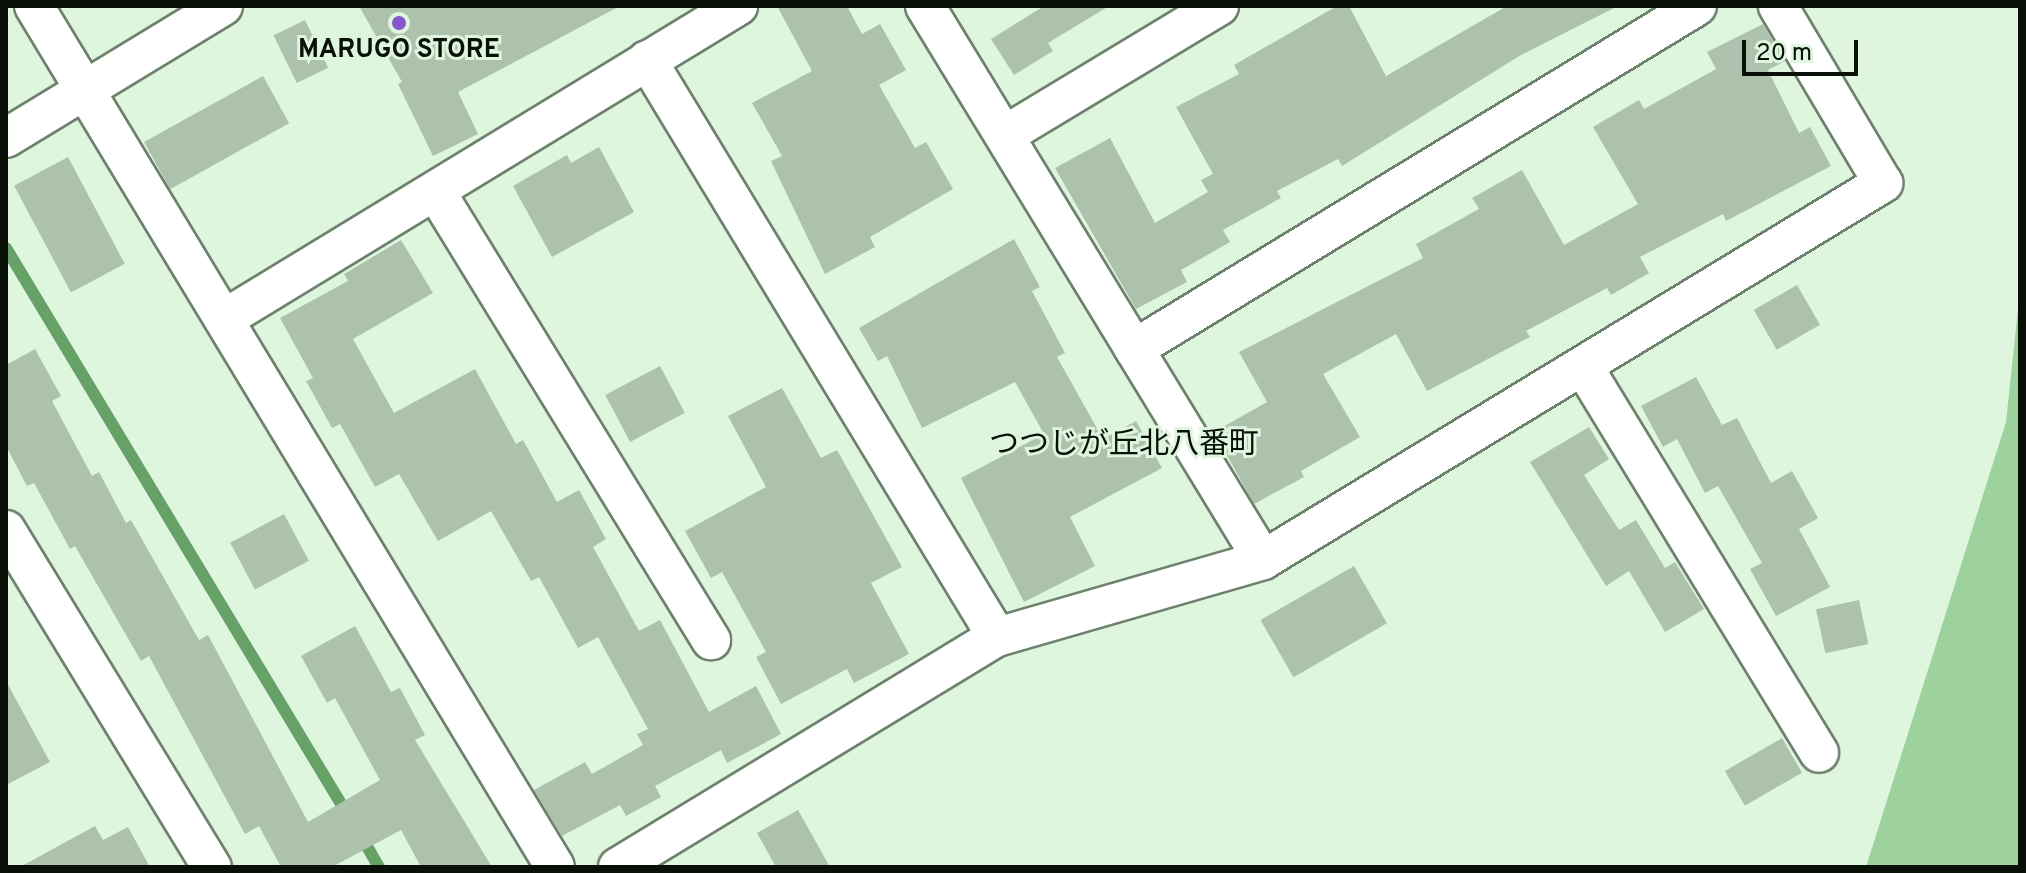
<!DOCTYPE html>
<meta charset="utf-8">
<style>
body{margin:0}
#map{position:relative;width:2026px;height:873px;overflow:hidden;background:#dff6de;font-family:Overpass,"Noto Sans JP",sans-serif}
div>[style]{position:absolute}
.green>*{inset:0;background:#9dd29d}
.stream>*{height:12px;margin:-6px;padding:0 6px;transform-origin:6px;border-radius:6px;background:#66a167}
.building>*{inset:0;background:#acc2ac;transform-origin:0 0}
.roads{filter:drop-shadow(2px 0 #6d826d) drop-shadow(-2px 0 #6d826d) drop-shadow(0 2px #6d826d) drop-shadow(0 -2px #6d826d)}
.minor>*{height:38px;margin:-19px;padding:0 19px;transform-origin:19px;border-radius:19px;background:#fff}
.dots>*{width:22px;height:22px;translate:-50% -50%;box-sizing:border-box;border:4px solid #dff6de;border-radius:50%}
span{translate:-50% -50%;white-space:nowrap;text-align:center;line-height:1.15;-webkit-text-stroke:6px #dff6de;paint-order:stroke}
.poi-label{font-size:26px;color:#081008;font-weight:700}
.quarter-label{font-size:30px;color:#081008}
.frame{position:absolute;inset:0;border:8px solid #081008;pointer-events:none}
.scale{position:absolute;left:1742px;top:40px;width:116px;height:36px;box-sizing:border-box;border:4px solid #081008;border-top:0;padding-left:10px;font-size:24px;line-height:28px;white-space:nowrap;color:#081008;-webkit-text-stroke:6px #dff6de;paint-order:stroke}
</style>
<div id="map">
<div class="green">
<i style="clip-path:polygon(2020px 290px,2020px 867px,1866px 867px,2006px 422px)"></i>
</div>
<div class="stream">
<i style="left:6px;top:248px;width:664px;rotate:58.92deg"></i>
<i style="left:361px;top:836px;width:36px;rotate:60deg"></i>
</div>
<div class="building">
<i style="clip-path:polygon(359px 6px,620px 6px,458px 92px,478px 134px,433px 156px,398px 84px,402px 82px)"></i>
<i style="clip-path:polygon(777px 6px,847px 6px,862px 34px,880px 24px,906px 70px,879px 85px,915px 148px,926px 142px,953px 189px,870px 237px,875px 247px,825px 274px,771px 161px,782px 156px,752px 103px,812px 71px)"></i>
<i style="clip-path:polygon(1044px 6px,1109px 6px,1048px 43px,1053px 51px,1014px 75px,991px 39px)"></i>
<i style="clip-path:polygon(1337px 6px,1349px 6px,1386px 76px,1507px 6px,1618px 6px,1521px 55px,1342px 166px,1338px 159px,1277px 191px,1281px 198px,1223px 230px,1230px 242px,1181px 270px,1187px 282px,1136px 309px,1055px 168px,1110px 138px,1155px 223px,1208px 192px,1201px 180px,1213px 174px,1176px 107px,1239px 74px,1234px 65px)"></i>
<i style="left:305px;top:20px;width:53px;height:35px;rotate:64deg"></i>
<i style="clip-path:polygon(1763px 24px,1785px 61px,1768px 70px,1799px 133px,1810px 127px,1831px 166px,1726px 221px,1723px 214px,1640px 257px,1649px 273px,1611px 295px,1607px 288px,1526px 331px,1530px 337px,1427px 391px,1396px 334px,1323px 374px,1360px 437px,1301px 471px,1304px 477px,1254px 504px,1214px 432px,1267px 402px,1239px 352px,1423px 258px,1416px 244px,1479px 209px,1472px 198px,1522px 170px,1564px 245px,1638px 204px,1593px 127px,1639px 100px,1644px 109px,1716px 69px,1707px 52px)"></i>
<i style="left:263px;top:76px;width:54px;height:136px;rotate:61deg"></i>
<i style="clip-path:polygon(599px 147px,634px 212px,552px 257px,513px 186px,567px 155px,571px 163px)"></i>
<i style="left:68px;top:157px;width:121px;height:61px;rotate:62deg"></i>
<i style="clip-path:polygon(1014px 239px,1040px 287px,1032px 291px,1065px 353px,1057px 357px,1103px 439px,1136px 421px,1162px 468px,1070px 517px,1095px 566px,1024px 602px,961px 478px,1044px 434px,1015px 382px,922px 428px,887px 356px,878px 361px,859px 328px)"></i>
<i style="clip-path:polygon(401px 240px,433px 293px,353px 339px,394px 413px,475px 369px,516px 444px,523px 440px,557px 502px,579px 490px,606px 539px,593px 547px,639px 631px,660px 620px,709px 712px,756px 686px,781px 734px,727px 763px,721px 750px,655px 786px,661px 797px,626px 816px,620px 805px,562px 836px,534px 790px,585px 762px,592px 774px,643px 745px,637px 734px,648px 729px,598px 637px,578px 648px,539px 577px,531px 581px,491px 511px,438px 541px,399px 474px,375px 487px,340px 424px,332px 428px,306px 381px,313px 378px,280px 318px,348px 281px,344px 274px)"></i>
<i style="left:1797px;top:285px;width:46px;height:50px;rotate:60deg"></i>
<i style="clip-path:polygon(35px 349px,61px 396px,52px 401px,92px 476px,99px 472px,126px 523px,131px 520px,199px 640px,208px 635px,308px 822px,380px 780px,335px 698px,327px 703px,301px 656px,355px 626px,391px 692px,400px 688px,425px 735px,415px 740px,492px 867px,421px 867px,401px 830px,332px 867px,281px 867px,259px 826px,245px 834px,149px 656px,141px 661px,75px 546px,70px 549px,34px 483px,27px 486px,6px 446px,6px 365px)"></i>
<i style="left:660px;top:366px;width:53px;height:62px;rotate:62deg"></i>
<i style="clip-path:polygon(1696px 377px,1722px 425px,1737px 418px,1771px 483px,1792px 471px,1818px 518px,1799px 529px,1830px 587px,1776px 616px,1750px 569px,1762px 563px,1718px 486px,1705px 493px,1677px 439px,1663px 447px,1641px 406px)"></i>
<i style="clip-path:polygon(782px 388px,821px 458px,837px 450px,902px 567px,871px 583px,909px 654px,854px 683px,847px 669px,781px 704px,756px 657px,766px 652px,722px 572px,711px 578px,685px 531px,766px 487px,728px 416px)"></i>
<i style="clip-path:polygon(1589px 427px,1609px 459px,1584px 475px,1619px 530px,1636px 520px,1665px 568px,1675px 562px,1704px 609px,1665px 632px,1629px 571px,1606px 586px,1530px 462px)"></i>
<i style="left:284px;top:514px;width:53px;height:61px;rotate:62deg"></i>
<i style="left:1354px;top:566px;width:66px;height:108px;rotate:60deg"></i>
<i style="left:1859px;top:600px;width:45px;height:44px;rotate:78deg"></i>
<i style="clip-path:polygon(6px 681px,50px 762px,6px 785px)"></i>
<i style="left:1782px;top:738px;width:40px;height:66px;rotate:60deg"></i>
<i style="clip-path:polygon(798px 810px,830px 867px,776px 867px,757px 833px)"></i>
<i style="clip-path:polygon(95px 826px,103px 840px,128px 827px,150px 867px,20px 867px)"></i>
</div>
<div class="roads">
<div class="minor">
<i style="left:34px;top:6px;width:1006px;rotate:58.82deg"></i>
<i style="left:925px;top:6px;width:649px;rotate:58.61deg"></i>
<i style="left:647px;top:60px;width:675px;rotate:58.76deg"></i>
<i style="left:1005px;top:135px;width:250px;rotate:-31.1deg"></i>
<i style="left:6px;top:138px;width:254px;rotate:-31.3deg"></i>
<i style="left:436px;top:192px;width:526px;rotate:58.46deg"></i>
<i style="left:224px;top:319px;width:602px;rotate:-31.34deg"></i>
<i style="left:1134px;top:349px;width:659px;rotate:-31.35deg"></i>
<i style="left:1583px;top:366px;width:453px;rotate:58.6deg"></i>
<i style="left:6px;top:530px;width:395px;rotate:58.6deg"></i>
<i style="left:618px;top:867px;width:443px;rotate:-31.3deg"></i>
<i style="left:997px;top:637px;width:277px;rotate:-16.1deg"></i>
<i style="left:1263px;top:560px;width:726px;rotate:-31.3deg"></i>
<i style="left:1883px;top:183px;width:206px;rotate:-120.7deg"></i>
</div>
</div>
<div class="dots">
<i style="left:399px;top:23px;background:#8855cd"></i>
</div>
<div class="poi-label">
<span style="left:399px;top:51px">MARUGO STORE</span>
</div>
<div class="quarter-label">
<span style="left:1124px;top:446px">つつじが丘北八番町</span>
</div>
<div class="frame"></div>
<div class="scale">20 m</div>
</div>
